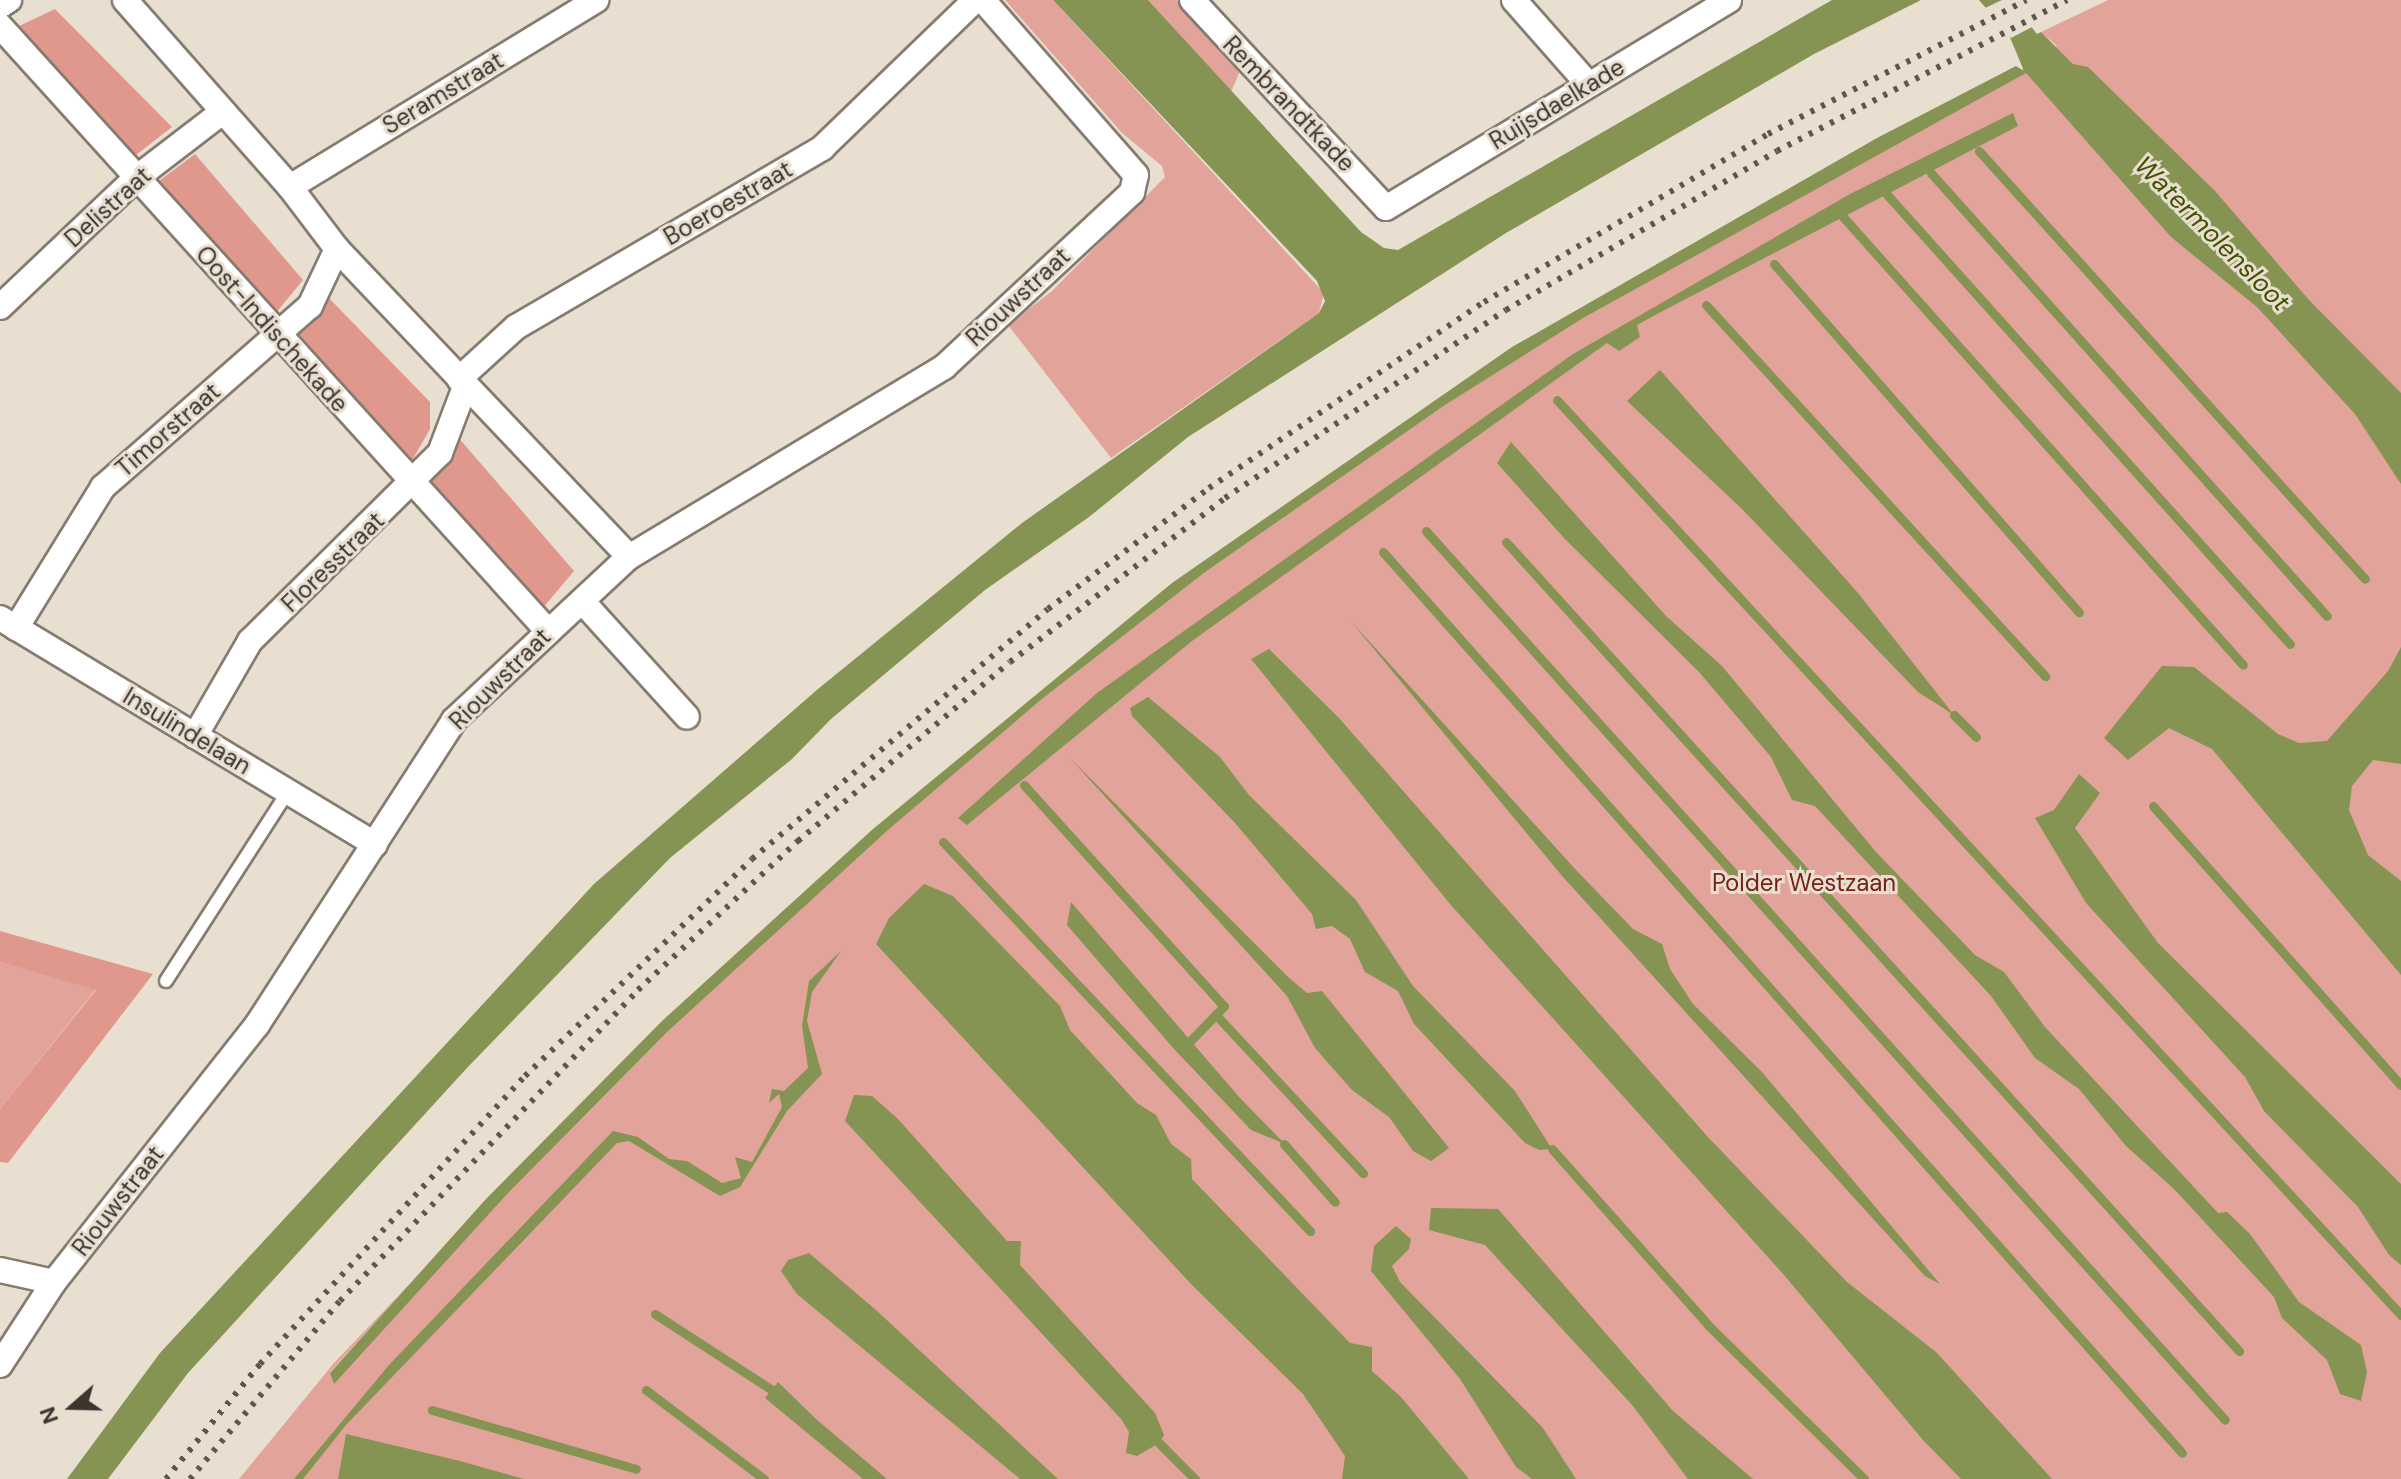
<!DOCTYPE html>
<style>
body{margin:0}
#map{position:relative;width:2401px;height:1479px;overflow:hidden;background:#e9dfd1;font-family:"DM Sans",sans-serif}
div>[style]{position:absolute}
.green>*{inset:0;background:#e2a49a}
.forest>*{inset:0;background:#e1988c}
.water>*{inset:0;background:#859353}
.pier>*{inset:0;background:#e9dfd1}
.stream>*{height:9px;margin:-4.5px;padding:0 4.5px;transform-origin:4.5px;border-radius:4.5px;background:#859353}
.roads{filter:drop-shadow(2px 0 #857b6f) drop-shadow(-2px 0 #857b6f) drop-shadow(0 2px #857b6f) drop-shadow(0 -2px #857b6f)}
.lane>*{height:12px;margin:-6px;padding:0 6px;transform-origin:6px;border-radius:6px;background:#fff}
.street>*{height:24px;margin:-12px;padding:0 12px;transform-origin:12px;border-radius:12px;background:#fff}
.rail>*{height:6px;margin-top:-3px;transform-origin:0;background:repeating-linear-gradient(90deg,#5b564e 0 4px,transparent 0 12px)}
span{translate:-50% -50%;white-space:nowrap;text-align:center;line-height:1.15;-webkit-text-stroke:6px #e9dfd1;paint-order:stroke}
.street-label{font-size:24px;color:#3a3630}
.park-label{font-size:24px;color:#772219}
.water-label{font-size:26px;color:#455101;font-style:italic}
.north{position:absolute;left:32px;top:1367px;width:80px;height:80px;-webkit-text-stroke:6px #e9dfd1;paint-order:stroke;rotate:250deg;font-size:22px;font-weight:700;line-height:32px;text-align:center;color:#3a3630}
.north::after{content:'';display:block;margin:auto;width:28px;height:36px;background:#3a3630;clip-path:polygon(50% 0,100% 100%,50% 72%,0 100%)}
</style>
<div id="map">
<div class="green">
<i style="clip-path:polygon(1005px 0,1053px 0,1324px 293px,1319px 313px,1111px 458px,1008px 325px,1052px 291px,1165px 177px,1162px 166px,1122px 133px)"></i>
<i style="clip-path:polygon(1148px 0,1177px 0,1240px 71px,1231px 92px)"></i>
<i style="clip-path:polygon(2108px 0,2401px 0,2401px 1479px,239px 1479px,334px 1363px,423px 1270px,330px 1372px,332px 1378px,558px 1133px,807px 897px,1042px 699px,1204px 573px,1495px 370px,1657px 271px,2023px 69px,2057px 46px,2041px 32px)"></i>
<i style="clip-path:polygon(0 962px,96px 989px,0 1109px)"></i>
</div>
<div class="forest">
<i style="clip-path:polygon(55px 9px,172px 127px,136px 155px,19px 26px)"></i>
<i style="clip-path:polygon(195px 154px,303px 280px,275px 314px,155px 184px)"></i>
<i style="clip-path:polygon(326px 295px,430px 402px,430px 429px,410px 464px,292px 337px)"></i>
<i style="clip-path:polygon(457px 436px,574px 571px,542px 609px,424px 486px)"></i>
<i style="clip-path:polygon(0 931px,153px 974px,8px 1163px,0 1162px,0 1109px,96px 990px,0 962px)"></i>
</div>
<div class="water">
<i style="clip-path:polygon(1053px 0,1148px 0,1361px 232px,1384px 248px,1398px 250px,1832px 0,1921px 0,1814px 54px,1506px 233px,1188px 437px,1089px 517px,985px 590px,831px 719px,792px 759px,670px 858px,466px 1069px,188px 1373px,108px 1479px,67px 1479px,160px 1353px,594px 884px,818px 689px,1022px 523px,1319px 313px,1325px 301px,1317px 281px)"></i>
<i style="clip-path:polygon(1979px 0,2010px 0,2037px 34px,2041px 32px,2073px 64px,2088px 67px,2215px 191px,2309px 300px,2401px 393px,2401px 484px,2355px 414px,2257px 307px,2171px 237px,2026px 73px,1583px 318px,1445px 405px,1204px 573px,1042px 699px,889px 829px,666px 1033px,508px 1193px,334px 1384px,330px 1373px,486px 1199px,662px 1021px,873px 829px,1172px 583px,1512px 347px,1877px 138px,2016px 66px,2024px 71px,2009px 35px)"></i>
<i style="clip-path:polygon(2013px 113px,2018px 126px,1655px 315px,1637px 325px,1640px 337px,1619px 351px,1607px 343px,1192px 641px,967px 825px,958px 818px,1097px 693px,1573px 354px,1850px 194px)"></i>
<i style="clip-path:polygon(1660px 370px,1858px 593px,1954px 715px,1918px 692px,1742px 509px,1627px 401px)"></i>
<i style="clip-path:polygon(1511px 442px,1666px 616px,1722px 666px,1876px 852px,1975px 955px,2004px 972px,2045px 1027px,2218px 1213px,2227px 1212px,2250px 1234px,2299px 1302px,2361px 1345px,2367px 1372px,2361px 1401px,2340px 1394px,2327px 1360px,2282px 1318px,2274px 1297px,2174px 1189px,2126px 1146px,2079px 1089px,2035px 1058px,1991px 996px,1815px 806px,1792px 800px,1771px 757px,1699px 672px,1564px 538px,1497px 463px)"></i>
<i style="clip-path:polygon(1349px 619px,1576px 870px,1633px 929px,1662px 944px,1670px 969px,1693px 1004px,1762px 1072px,1940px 1284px,1925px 1276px,1563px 877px)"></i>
<i style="clip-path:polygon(2401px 647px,2401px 764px,2373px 760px,2352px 786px,2349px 810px,2368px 855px,2401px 881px,2401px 975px,2212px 749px,2169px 728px,2128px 760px,2104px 738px,2162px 666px,2194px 667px,2278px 734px,2299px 743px,2327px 741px,2388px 671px)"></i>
<i style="clip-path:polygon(1269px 649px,1338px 717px,1707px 1136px,1847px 1282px,1936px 1352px,2052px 1479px,1961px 1479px,1923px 1440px,1784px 1275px,1450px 904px,1251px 659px)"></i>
<i style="clip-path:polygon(1148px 697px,1220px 757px,1249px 795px,1356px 900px,1413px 986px,1515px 1091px,1552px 1149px,1539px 1150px,1525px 1143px,1414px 1024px,1398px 991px,1365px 972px,1350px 939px,1332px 926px,1316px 929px,1312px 914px,1235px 823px,1132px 716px,1130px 708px)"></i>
<i style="clip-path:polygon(1068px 756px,1288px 977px,1307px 993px,1322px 991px,1449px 1148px,1431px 1161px,1413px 1151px,1389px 1117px,1352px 1090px,1315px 1048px,1287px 996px)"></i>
<i style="clip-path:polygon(2079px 774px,2100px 793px,2075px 828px,2158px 943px,2401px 1184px,2401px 1265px,2389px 1255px,2358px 1207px,2264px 1111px,2245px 1077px,2086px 903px,2035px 818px,2054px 810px)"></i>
<i style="clip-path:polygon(924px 884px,953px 896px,1060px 1006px,1070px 1030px,1137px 1103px,1156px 1115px,1171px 1144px,1191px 1159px,1192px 1179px,1350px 1343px,1372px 1347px,1372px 1371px,1401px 1397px,1469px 1479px,1342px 1479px,1345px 1456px,1303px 1394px,1192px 1285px,876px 944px,889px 918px)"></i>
<i style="clip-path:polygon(1071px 902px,1240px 1098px,1285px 1144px,1251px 1130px,1174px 1049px,1067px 925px)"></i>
<i style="clip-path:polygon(841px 951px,812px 992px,807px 1021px,822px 1074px,787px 1111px,740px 1187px,720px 1196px,629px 1141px,617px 1143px,346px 1425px,303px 1479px,294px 1479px,389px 1365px,613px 1131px,638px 1137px,669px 1159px,687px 1161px,722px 1183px,741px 1178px,735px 1157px,752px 1162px,782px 1107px,779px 1094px,769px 1103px,772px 1089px,784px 1091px,808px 1068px,802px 1026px,809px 981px)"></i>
<i style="clip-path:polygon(854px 1095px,872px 1096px,898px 1119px,1007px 1241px,1021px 1241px,1020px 1265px,1155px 1413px,1164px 1435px,1159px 1443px,1137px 1456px,1126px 1453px,1129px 1432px,1121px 1419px,845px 1121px)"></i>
<i style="clip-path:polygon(1431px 1208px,1498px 1209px,1673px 1411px,1753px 1479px,1688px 1479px,1633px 1406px,1485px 1245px,1429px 1230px)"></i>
<i style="clip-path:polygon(1396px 1226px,1411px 1239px,1409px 1249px,1392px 1266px,1400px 1282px,1543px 1428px,1576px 1479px,1532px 1479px,1516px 1467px,1460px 1379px,1371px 1271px,1374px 1246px)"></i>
<i style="clip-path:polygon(809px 1253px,876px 1310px,1058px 1479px,1020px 1479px,797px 1294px,781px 1271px,788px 1260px)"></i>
<i style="clip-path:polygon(778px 1382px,816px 1419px,887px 1479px,863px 1479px,765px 1398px)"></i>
<i style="clip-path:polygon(346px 1434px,456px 1460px,524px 1479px,338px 1479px)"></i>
</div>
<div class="pier">
<i style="clip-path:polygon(2002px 0,2010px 0,2034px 26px,2011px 38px,1985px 8px)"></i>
</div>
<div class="stream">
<i style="left:1979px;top:151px;width:576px;rotate:47.95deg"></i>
<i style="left:1931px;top:173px;width:594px;rotate:48.21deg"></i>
<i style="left:1882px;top:189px;width:611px;rotate:48.12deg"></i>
<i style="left:1836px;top:209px;width:611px;rotate:48.25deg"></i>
<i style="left:1774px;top:264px;width:463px;rotate:48.8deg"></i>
<i style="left:1706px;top:305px;width:503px;rotate:47.58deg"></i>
<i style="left:1557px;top:400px;width:1245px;rotate:47.31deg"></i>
<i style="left:1426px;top:531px;width:1195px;rotate:48.05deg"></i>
<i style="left:1506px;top:542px;width:1092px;rotate:47.82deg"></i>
<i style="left:1383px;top:552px;width:1204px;rotate:48.43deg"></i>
<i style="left:1954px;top:715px;width:31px;rotate:45deg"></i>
<i style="left:1024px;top:785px;width:298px;rotate:47.9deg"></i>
<i style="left:1224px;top:1006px;width:47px;rotate:134.1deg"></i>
<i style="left:2153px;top:806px;width:373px;rotate:48.4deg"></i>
<i style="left:943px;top:842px;width:535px;rotate:46.67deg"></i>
<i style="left:1216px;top:1015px;width:216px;rotate:47.1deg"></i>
<i style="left:1284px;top:1144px;width:77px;rotate:48.7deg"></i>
<i style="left:1552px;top:1149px;width:235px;rotate:48.4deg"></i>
<i style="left:1708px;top:1325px;width:219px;rotate:44.6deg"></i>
<i style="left:655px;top:1314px;width:140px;rotate:33deg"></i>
<i style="left:646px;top:1390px;width:148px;rotate:37deg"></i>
<i style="left:432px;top:1410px;width:212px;rotate:16.1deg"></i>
<i style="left:1159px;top:1443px;width:51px;rotate:45deg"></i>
</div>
<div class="roads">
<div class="lane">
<i style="left:166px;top:981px;width:225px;rotate:-57.2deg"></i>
</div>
<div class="street">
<i style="left:125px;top:0;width:249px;rotate:48.6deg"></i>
<i style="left:290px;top:187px;width:78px;rotate:52.8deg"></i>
<i style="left:337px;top:249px;width:424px;rotate:46.5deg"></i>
<i style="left:1192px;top:0;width:284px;rotate:47deg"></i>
<i style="left:1386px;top:208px;width:401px;rotate:-31.2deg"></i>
<i style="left:1514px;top:0;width:113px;rotate:48.6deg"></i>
<i style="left:0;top:6px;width:11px;rotate:-34deg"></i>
<i style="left:0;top:26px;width:815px;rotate:47.84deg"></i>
<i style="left:290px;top:187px;width:359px;rotate:-31.4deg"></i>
<i style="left:0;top:307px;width:186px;rotate:-43.5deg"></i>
<i style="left:135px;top:179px;width:108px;rotate:-37.5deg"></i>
<i style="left:459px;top:379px;width:77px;rotate:-42.4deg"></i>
<i style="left:516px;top:327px;width:355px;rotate:-30.3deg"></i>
<i style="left:822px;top:148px;width:213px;rotate:-44deg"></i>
<i style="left:582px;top:601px;width:156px;rotate:47.8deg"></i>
<i style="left:0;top:618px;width:438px;rotate:31.1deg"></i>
<i style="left:16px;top:628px;width:166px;rotate:-58.3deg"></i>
<i style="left:103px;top:487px;width:275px;rotate:-41.2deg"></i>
<i style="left:310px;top:306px;width:63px;rotate:-64.7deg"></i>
<i style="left:195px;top:736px;width:110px;rotate:-59.9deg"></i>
<i style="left:250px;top:641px;width:267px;rotate:-44.7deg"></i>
<i style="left:440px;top:453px;width:71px;rotate:-69.3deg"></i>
<i style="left:0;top:1270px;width:55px;rotate:12.5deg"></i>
<i style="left:0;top:1365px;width:99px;rotate:-57deg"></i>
<i style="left:54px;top:1282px;width:328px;rotate:-51.7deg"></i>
<i style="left:257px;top:1025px;width:363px;rotate:-57.1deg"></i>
<i style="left:454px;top:720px;width:239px;rotate:-43deg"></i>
<i style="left:629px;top:557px;width:368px;rotate:-31.1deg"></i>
<i style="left:944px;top:367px;width:257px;rotate:-42.9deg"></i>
<i style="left:1132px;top:192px;width:17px;rotate:-77deg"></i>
<i style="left:1136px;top:175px;width:232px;rotate:-131.2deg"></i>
</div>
</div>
<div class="rail">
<i style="left:166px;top:1479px;width:149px;rotate:-50.7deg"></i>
<i style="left:260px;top:1364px;width:391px;rotate:-47.4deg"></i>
<i style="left:525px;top:1076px;width:314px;rotate:-43.7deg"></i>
<i style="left:752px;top:859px;width:387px;rotate:-40.2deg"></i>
<i style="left:1048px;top:609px;width:201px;rotate:-36.9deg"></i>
<i style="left:1209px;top:488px;width:332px;rotate:-34.1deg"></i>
<i style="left:1484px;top:302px;width:330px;rotate:-30.6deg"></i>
<i style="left:1768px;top:134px;width:291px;rotate:-27.4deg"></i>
<i style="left:190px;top:1479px;width:233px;rotate:-49.9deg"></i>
<i style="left:340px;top:1301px;width:431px;rotate:-46.2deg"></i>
<i style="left:638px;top:990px;width:219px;rotate:-43deg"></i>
<i style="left:798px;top:841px;width:277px;rotate:-40.2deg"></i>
<i style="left:1010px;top:662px;width:270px;rotate:-37.3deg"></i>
<i style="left:1225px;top:498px;width:338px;rotate:-33.8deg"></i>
<i style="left:1506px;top:310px;width:314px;rotate:-30.4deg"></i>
<i style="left:1777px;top:151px;width:327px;rotate:-27.5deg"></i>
</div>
<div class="street-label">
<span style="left:443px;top:93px;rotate:-31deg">Seramstraat</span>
<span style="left:1289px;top:104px;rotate:46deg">Rembrandtkade</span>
<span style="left:1557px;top:104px;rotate:-31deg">Ruijsdaelkade</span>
<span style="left:728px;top:203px;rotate:-30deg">Boeroestraat</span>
<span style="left:108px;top:207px;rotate:-42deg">Delistraat</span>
<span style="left:1018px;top:297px;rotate:-43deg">Riouwstraat</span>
<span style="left:272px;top:329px;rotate:48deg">Oost-Indischekade</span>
<span style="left:168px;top:430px;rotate:-41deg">Timorstraat</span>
<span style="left:333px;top:562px;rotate:-44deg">Floresstraat</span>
<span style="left:500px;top:679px;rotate:-45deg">Riouwstraat</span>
<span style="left:187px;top:731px;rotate:31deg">Insulindelaan</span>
<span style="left:118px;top:1201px;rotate:-52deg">Riouwstraat</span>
</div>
<div class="park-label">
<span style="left:1804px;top:883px">Polder Westzaan</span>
</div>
<div class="water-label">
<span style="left:2212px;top:234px;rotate:45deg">Watermolensloot</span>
</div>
<div class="north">N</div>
</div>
